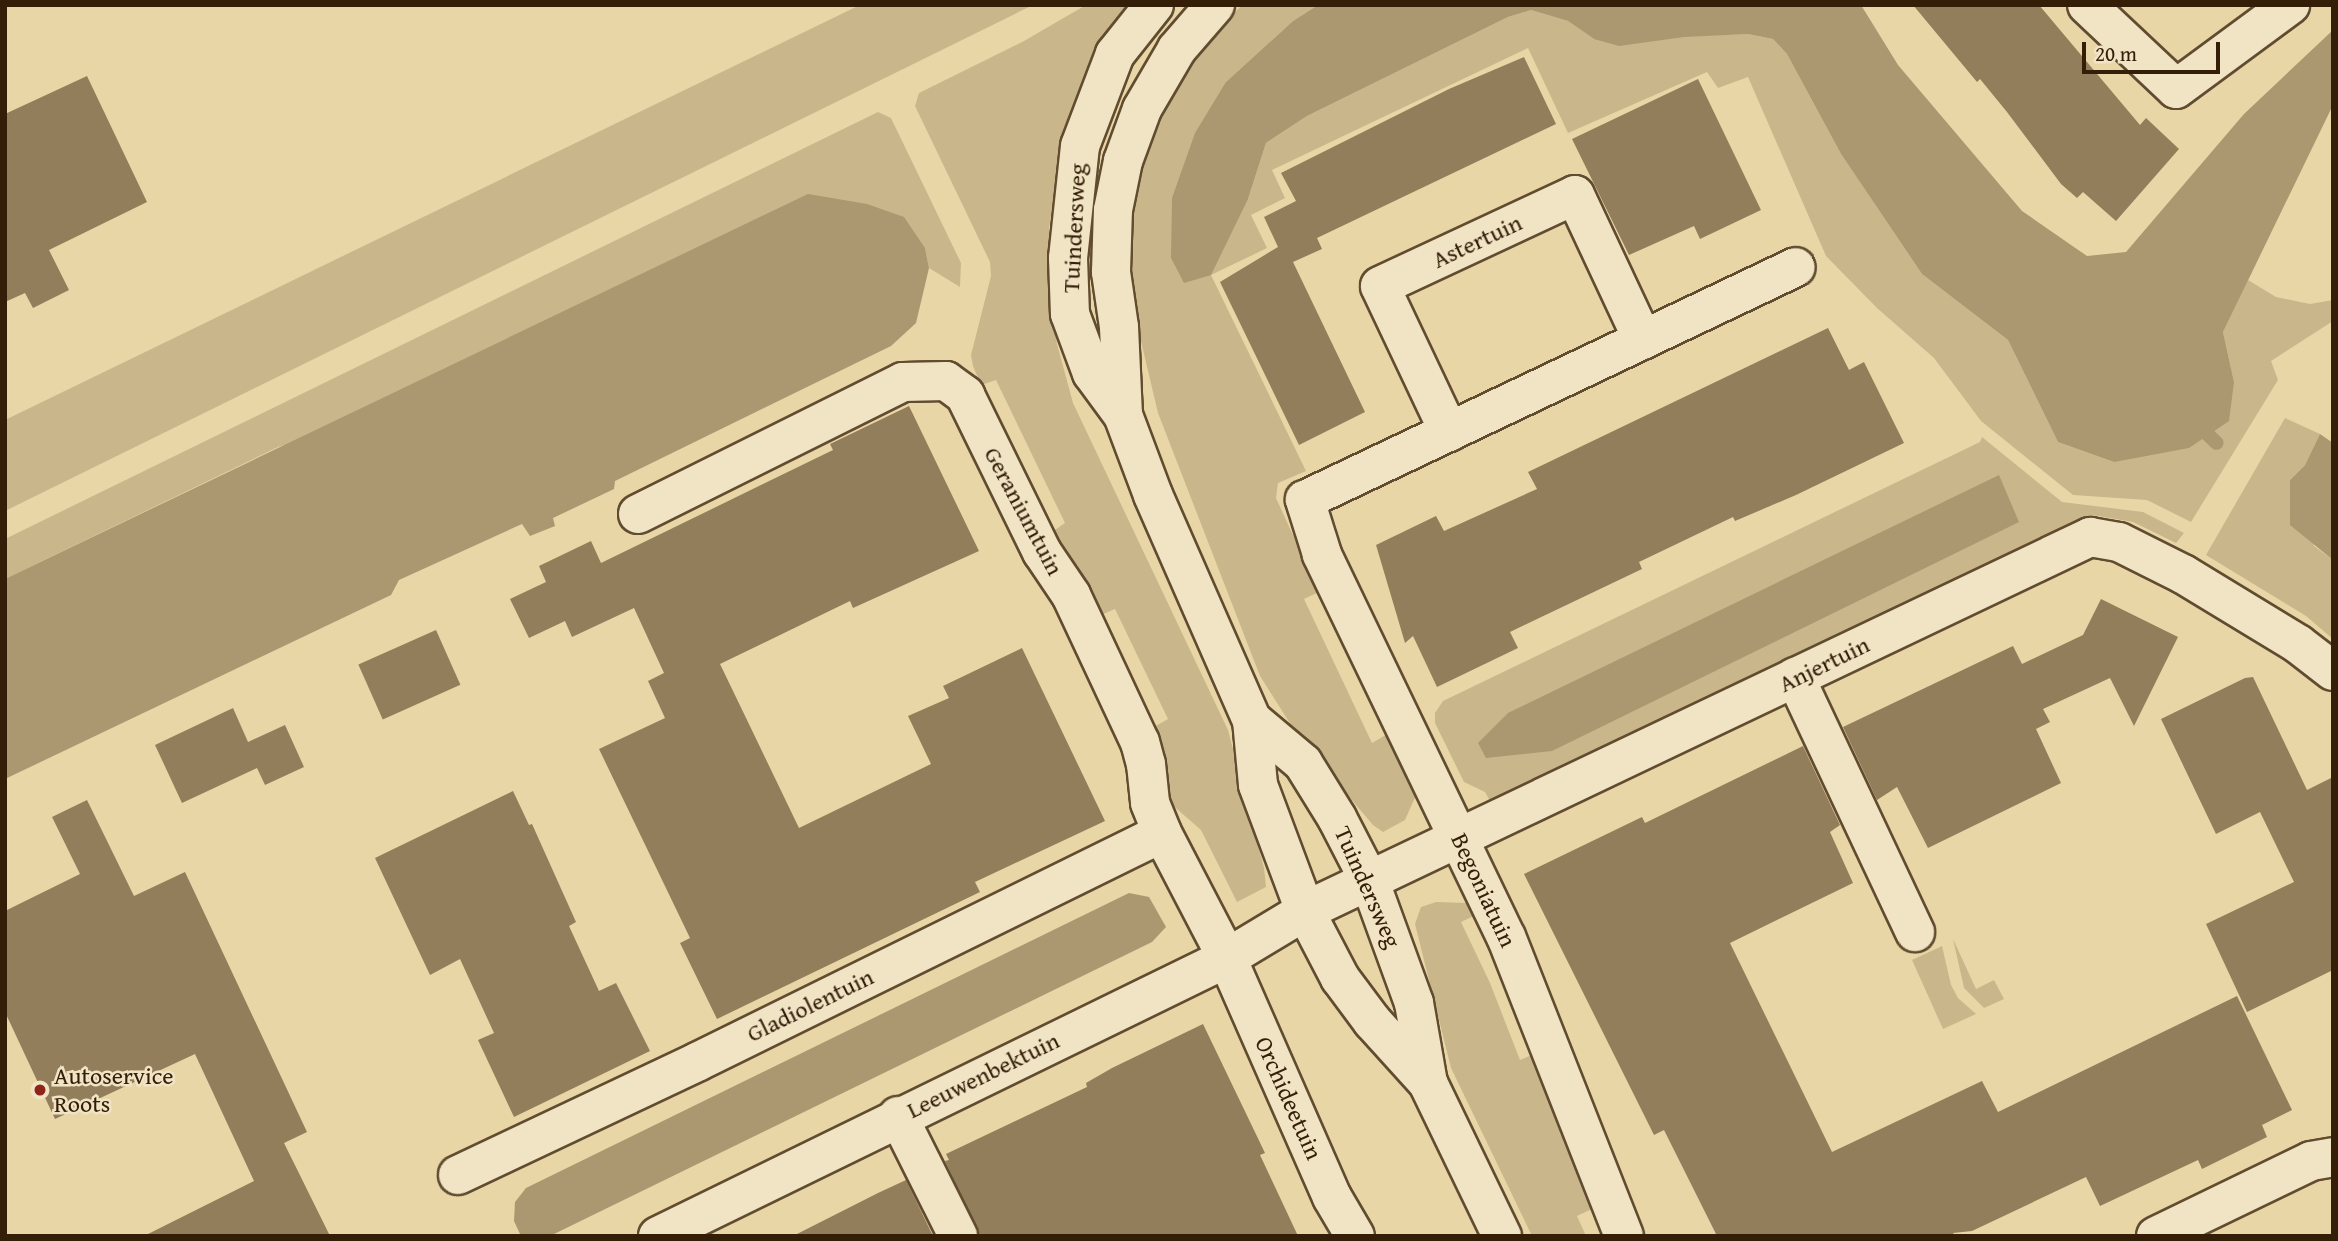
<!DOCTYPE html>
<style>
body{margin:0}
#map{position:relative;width:2338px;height:1241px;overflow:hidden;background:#e8d6a6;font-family:"Gentium Book Plus",serif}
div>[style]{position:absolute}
.green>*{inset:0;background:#c9b78b}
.water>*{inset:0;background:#ab9770}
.stream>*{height:14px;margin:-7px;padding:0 7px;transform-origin:7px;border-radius:7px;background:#ab9770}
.building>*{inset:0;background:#927e5a;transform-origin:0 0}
.roads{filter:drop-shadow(2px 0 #614c30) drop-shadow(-2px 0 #614c30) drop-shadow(0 2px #614c30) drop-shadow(0 -2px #614c30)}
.minor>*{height:38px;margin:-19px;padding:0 19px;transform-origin:19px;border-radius:19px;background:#f0e4c5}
.secondary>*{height:38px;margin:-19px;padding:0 19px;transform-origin:19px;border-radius:19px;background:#f0e4c5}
.dots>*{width:19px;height:19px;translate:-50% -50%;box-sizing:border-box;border:4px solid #f0e4c5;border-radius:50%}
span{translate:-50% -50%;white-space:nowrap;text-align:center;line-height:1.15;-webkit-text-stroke:5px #f0e4c5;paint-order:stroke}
.street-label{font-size:24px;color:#341e08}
.poi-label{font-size:24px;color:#341e08}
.left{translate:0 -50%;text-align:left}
.frame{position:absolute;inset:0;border:7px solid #341e08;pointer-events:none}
.scale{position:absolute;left:2082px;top:42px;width:138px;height:32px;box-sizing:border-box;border:4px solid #341e08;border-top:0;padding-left:9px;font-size:21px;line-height:24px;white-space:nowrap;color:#341e08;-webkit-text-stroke:5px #f0e4c5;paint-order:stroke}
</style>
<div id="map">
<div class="green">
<i style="clip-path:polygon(860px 5px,1033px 5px,5px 511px,5px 420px)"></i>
<i style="clip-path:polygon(1086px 5px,1134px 5px,1073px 114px,1057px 176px,1049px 228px,1049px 285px,1057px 344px,1073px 403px,1228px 730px,1264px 868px,1266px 887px,1237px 902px,1201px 830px,1169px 802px,1166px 766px,1154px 727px,1168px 719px,1115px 609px,1101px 615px,1052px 532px,1065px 523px,996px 380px,981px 385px,973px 366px,971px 355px,991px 276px,990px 262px,915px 106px,919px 93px,1024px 41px)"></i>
<i style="clip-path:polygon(1242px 5px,1318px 5px,1293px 21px,1226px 82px,1248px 199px,1266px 143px,1307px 116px,1508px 17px,1531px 10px,1568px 21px,1594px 39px,1748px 34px,1773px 39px,1787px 54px,1841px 154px,1922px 274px,2008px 340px,2058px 442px,2114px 462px,2234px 382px,2223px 332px,2248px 280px,2276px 297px,2310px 304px,2333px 300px,2333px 321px,2271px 361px,2278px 380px,2191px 522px,2147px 500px,2073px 495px,1981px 421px,1934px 358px,1877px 308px,1826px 256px,1748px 77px,1718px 88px,1707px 72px,1568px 133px,1528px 48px,1272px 170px,1285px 198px,1251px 215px,1267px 248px,1211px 275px,1306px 471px,1278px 483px,1276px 498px,1319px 592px,1304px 599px,1372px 743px,1389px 733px,1417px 793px,1405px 820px,1383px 832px,1373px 825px,1322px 765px,1291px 725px,1260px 676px,1158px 413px,1135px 316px,1130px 228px,1144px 160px,1163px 107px,1194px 55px)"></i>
<i style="clip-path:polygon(878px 112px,891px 118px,961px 263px,960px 287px,929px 268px,925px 248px,278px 447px,5px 579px,5px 539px)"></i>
<i style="clip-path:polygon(2285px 418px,2320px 434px,2305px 465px,2290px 480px,2314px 546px,2333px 560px,2333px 639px,2306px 616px,2206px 555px)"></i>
<i style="clip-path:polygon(1982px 437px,2062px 502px,2143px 512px,2184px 533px,2176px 543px,2133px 522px,2093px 515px,1500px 800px,1490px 801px,1485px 792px,1464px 782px,1435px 723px,1435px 713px,1443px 701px,1980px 442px)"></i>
<i style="clip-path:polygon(1436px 902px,1468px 903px,1476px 915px,1461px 922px,1490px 983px,1520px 1060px,1537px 1053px,1594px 1208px,1577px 1216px,1586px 1236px,1532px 1236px,1451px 1068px,1415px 924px,1421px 907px)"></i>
<i style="clip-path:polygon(1953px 939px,1976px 989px,1994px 980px,2004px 999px,1984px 1008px,1964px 988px)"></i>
<i style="clip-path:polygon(1942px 946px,1951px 985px,1958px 998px,1976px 1014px,1943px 1029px,1912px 960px)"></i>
</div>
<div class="water">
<i style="clip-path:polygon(1318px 5px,1861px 5px,1898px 65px,2022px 211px,2087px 256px,2126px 252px,2244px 114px,2333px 30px,2333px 105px,2223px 332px,2234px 382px,2229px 421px,2189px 448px,2114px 462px,2058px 442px,2008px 340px,1922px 274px,1841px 154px,1787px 54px,1773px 39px,1748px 34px,1684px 37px,1619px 46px,1594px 39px,1568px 21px,1531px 10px,1508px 17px,1307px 116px,1266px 143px,1248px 199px,1211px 275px,1184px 283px,1171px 258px,1172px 198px,1195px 133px,1226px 82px,1293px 21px)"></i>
<i style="clip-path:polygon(808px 194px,867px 204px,904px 217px,925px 248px,929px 268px,916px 323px,891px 346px,615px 481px,614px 489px,553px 518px,555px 526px,530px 536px,522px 524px,399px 580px,391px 595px,5px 779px,5px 579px)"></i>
<i style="clip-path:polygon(2320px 434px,2333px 443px,2333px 560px,2290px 525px,2290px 480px,2305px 465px)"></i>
<i style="clip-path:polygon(1999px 475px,2019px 522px,1552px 751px,1486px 758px,1478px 743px,1508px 713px)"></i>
<i style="clip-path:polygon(1129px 893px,1149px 897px,1166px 927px,1152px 942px,552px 1235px,520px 1234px,514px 1221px,515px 1202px,526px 1188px)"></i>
</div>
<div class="stream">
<i style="left:2195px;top:422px;width:30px;rotate:44deg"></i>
</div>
<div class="building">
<i style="clip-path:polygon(1913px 5px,2039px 5px,2140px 125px,2146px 118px,2179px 149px,2116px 221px,2083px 192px,2077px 198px,2061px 184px,2007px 112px,1980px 79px,1977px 82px)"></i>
<i style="clip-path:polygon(1524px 57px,1556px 124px,1317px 238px,1322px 249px,1293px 262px,1365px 412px,1299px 445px,1220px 282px,1278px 247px,1264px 217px,1296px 201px,1281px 173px,1449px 89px)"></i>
<i style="clip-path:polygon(87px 76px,147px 202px,49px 250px,69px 290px,33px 308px,25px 293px,5px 302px,5px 114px)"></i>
<i style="clip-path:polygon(1698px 79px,1761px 210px,1700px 239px,1694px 226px,1629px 255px,1572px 139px)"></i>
<i style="clip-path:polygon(1828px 328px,1849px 370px,1864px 362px,1904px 443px,1796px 495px,1735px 521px,1733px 517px,1639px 562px,1642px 569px,1510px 632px,1518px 648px,1437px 687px,1413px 636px,1405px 643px,1376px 545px,1436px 516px,1444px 531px,1537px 489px,1528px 472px)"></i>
<i style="clip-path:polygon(909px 406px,979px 551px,853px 608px,850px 601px,720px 664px,799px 828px,931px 764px,908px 716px,949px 698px,943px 686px,1022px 648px,1105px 821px,975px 882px,980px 892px,717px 1019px,680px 943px,690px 938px,599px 749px,665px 718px,648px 681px,664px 673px,634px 608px,572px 637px,565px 621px,529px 638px,510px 599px,546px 582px,539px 566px,591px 541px,601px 563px,833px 450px,830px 444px)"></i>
<i style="clip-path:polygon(2101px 599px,2178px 637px,2134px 726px,2110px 678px,2043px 709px,2050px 722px,2036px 729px,2061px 783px,1928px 848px,1897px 787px,1877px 800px,1843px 727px,2013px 646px,2022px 664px,2083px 635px)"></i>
<i style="left:436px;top:630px;width:60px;height:85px;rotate:66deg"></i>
<i style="clip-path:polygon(2253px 677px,2307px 790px,2333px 777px,2333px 970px,2247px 1012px,2206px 924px,2294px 882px,2260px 812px,2216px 834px,2161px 719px,2245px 678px)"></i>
<i style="clip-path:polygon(233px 708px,248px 742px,285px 725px,304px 767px,265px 785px,257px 768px,182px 803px,155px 745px)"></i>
<i style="clip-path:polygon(1803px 746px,1840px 825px,1830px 832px,1853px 883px,1730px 943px,1832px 1152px,1982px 1081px,1998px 1112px,2237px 996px,2292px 1110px,2262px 1125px,2267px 1137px,2202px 1169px,2198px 1160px,2100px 1206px,2086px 1177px,1972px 1231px,1953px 1233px,1955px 1236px,1717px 1236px,1664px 1130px,1654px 1135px,1524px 874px,1642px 817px,1645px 823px)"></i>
<i style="clip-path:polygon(513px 791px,529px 825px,532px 824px,576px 922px,569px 926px,599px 991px,616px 983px,650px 1051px,514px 1117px,478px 1040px,494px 1033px,460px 959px,430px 975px,375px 858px)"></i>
<i style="clip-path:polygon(87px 800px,134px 896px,185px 872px,307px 1132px,284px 1143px,330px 1236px,144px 1236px,254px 1181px,195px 1054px,55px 1119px,5px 1012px,5px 911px,80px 874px,52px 817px)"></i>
<i style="clip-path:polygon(1203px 1024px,1265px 1153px,1260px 1155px,1298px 1236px,980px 1236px,945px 1161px,949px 1160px,946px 1154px,1087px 1087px,1086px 1083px,1112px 1068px)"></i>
<i style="clip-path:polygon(906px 1180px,933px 1236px,793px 1236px,878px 1193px)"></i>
</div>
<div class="roads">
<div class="minor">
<i style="left:2087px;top:5px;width:122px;rotate:43.3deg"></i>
<i style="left:2176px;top:89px;width:142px;rotate:-36.4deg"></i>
<i style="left:1449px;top:432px;width:161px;rotate:-115.3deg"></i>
<i style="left:1380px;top:286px;width:215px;rotate:-25deg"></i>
<i style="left:1575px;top:195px;width:160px;rotate:64.9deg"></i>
<i style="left:638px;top:514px;width:296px;rotate:-26.5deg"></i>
<i style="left:903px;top:382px;width:43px;rotate:-1.3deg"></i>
<i style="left:946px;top:381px;width:24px;rotate:36deg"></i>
<i style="left:965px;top:395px;width:175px;rotate:63.9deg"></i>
<i style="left:1042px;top:552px;width:52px;rotate:56deg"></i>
<i style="left:1071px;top:595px;width:162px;rotate:64.9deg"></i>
<i style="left:1140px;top:742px;width:23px;rotate:75deg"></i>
<i style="left:1146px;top:764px;width:39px;rotate:84deg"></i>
<i style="left:1150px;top:803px;width:32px;rotate:68deg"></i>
<i style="left:1162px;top:833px;width:141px;rotate:62.5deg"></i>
<i style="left:1227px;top:958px;width:261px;rotate:66.3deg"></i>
<i style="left:1332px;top:1197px;width:45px;rotate:59.5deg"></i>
<i style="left:1795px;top:677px;width:282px;rotate:64.8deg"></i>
<i style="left:898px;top:1116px;width:134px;rotate:63.4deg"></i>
<i style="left:458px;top:1175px;width:264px;rotate:-25.3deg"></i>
<i style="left:697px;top:1062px;width:518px;rotate:-26.22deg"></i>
<i style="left:658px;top:1236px;width:633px;rotate:-26.04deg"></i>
<i style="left:1227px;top:958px;width:91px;rotate:-31.1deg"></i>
<i style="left:1305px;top:911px;width:870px;rotate:-25.47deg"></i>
<i style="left:2090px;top:537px;width:29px;rotate:10deg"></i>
<i style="left:2119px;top:542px;width:72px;rotate:26.6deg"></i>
<i style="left:2183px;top:574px;width:135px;rotate:31.3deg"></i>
<i style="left:2298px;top:644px;width:44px;rotate:37.6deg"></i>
<i style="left:1624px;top:1236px;width:321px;rotate:-111.5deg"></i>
<i style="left:1506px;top:937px;width:425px;rotate:-115.7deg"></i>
<i style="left:1322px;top:554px;width:57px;rotate:-107.5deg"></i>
<i style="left:1305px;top:500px;width:543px;rotate:-25.39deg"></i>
<i style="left:2156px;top:1236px;width:172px;rotate:-25.8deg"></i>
<i style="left:2311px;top:1161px;width:22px;rotate:-10deg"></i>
</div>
<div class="secondary">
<i style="left:1154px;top:5px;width:63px;rotate:128.5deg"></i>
<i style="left:1115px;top:54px;width:98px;rotate:110.8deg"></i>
<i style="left:1080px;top:146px;width:113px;rotate:96.1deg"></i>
<i style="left:1068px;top:258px;width:56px;rotate:88deg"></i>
<i style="left:1070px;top:314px;width:63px;rotate:69.6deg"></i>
<i style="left:1092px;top:373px;width:52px;rotate:53.6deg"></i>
<i style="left:1123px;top:415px;width:85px;rotate:69.4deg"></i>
<i style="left:1153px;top:495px;width:246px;rotate:66.3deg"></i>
<i style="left:1252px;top:720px;width:65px;rotate:84.7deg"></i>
<i style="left:1258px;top:785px;width:134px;rotate:69.5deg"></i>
<i style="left:1305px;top:911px;width:76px;rotate:62.4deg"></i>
<i style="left:1340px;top:978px;width:54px;rotate:53.3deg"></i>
<i style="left:1372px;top:1021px;width:84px;rotate:47.9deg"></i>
<i style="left:1123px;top:415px;width:88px;rotate:-92.6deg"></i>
<i style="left:1119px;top:327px;width:56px;rotate:-98.3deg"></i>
<i style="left:1111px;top:272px;width:62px;rotate:-88.2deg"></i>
<i style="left:1113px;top:210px;width:50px;rotate:-78.5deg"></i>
<i style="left:1123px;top:161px;width:55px;rotate:-69.9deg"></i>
<i style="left:1142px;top:109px;width:69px;rotate:-59.7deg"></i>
<i style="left:1177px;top:49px;width:58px;rotate:-49.2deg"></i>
<i style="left:1252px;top:720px;width:67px;rotate:40.1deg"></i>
<i style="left:1303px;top:763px;width:65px;rotate:58.3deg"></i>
<i style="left:1337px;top:818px;width:72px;rotate:62.7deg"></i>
<i style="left:1370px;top:882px;width:129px;rotate:70deg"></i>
<i style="left:1414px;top:1003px;width:81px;rotate:80.1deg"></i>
<i style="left:1428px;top:1083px;width:170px;rotate:64.2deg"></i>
</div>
</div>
<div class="dots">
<i style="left:40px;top:1090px;background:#8f2418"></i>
</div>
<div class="street-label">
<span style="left:1074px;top:228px;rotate:-87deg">Tuindersweg</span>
<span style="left:1477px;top:241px;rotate:-25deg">Astertuin</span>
<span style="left:1024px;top:511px;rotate:62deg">Geraniumtuin</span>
<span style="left:1824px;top:664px;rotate:-26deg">Anjertuin</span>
<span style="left:1368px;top:887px;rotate:66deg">Tuindersweg</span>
<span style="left:1484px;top:890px;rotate:65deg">Begoniatuin</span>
<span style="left:810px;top:1005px;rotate:-26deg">Gladiolentuin</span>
<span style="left:983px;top:1075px;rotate:-26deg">Leeuwenbektuin</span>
<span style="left:1289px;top:1098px;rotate:66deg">Orchideetuin</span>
</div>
<div class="poi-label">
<span class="left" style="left:54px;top:1090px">Autoservice<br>Roots</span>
</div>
<div class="frame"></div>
<div class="scale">20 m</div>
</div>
